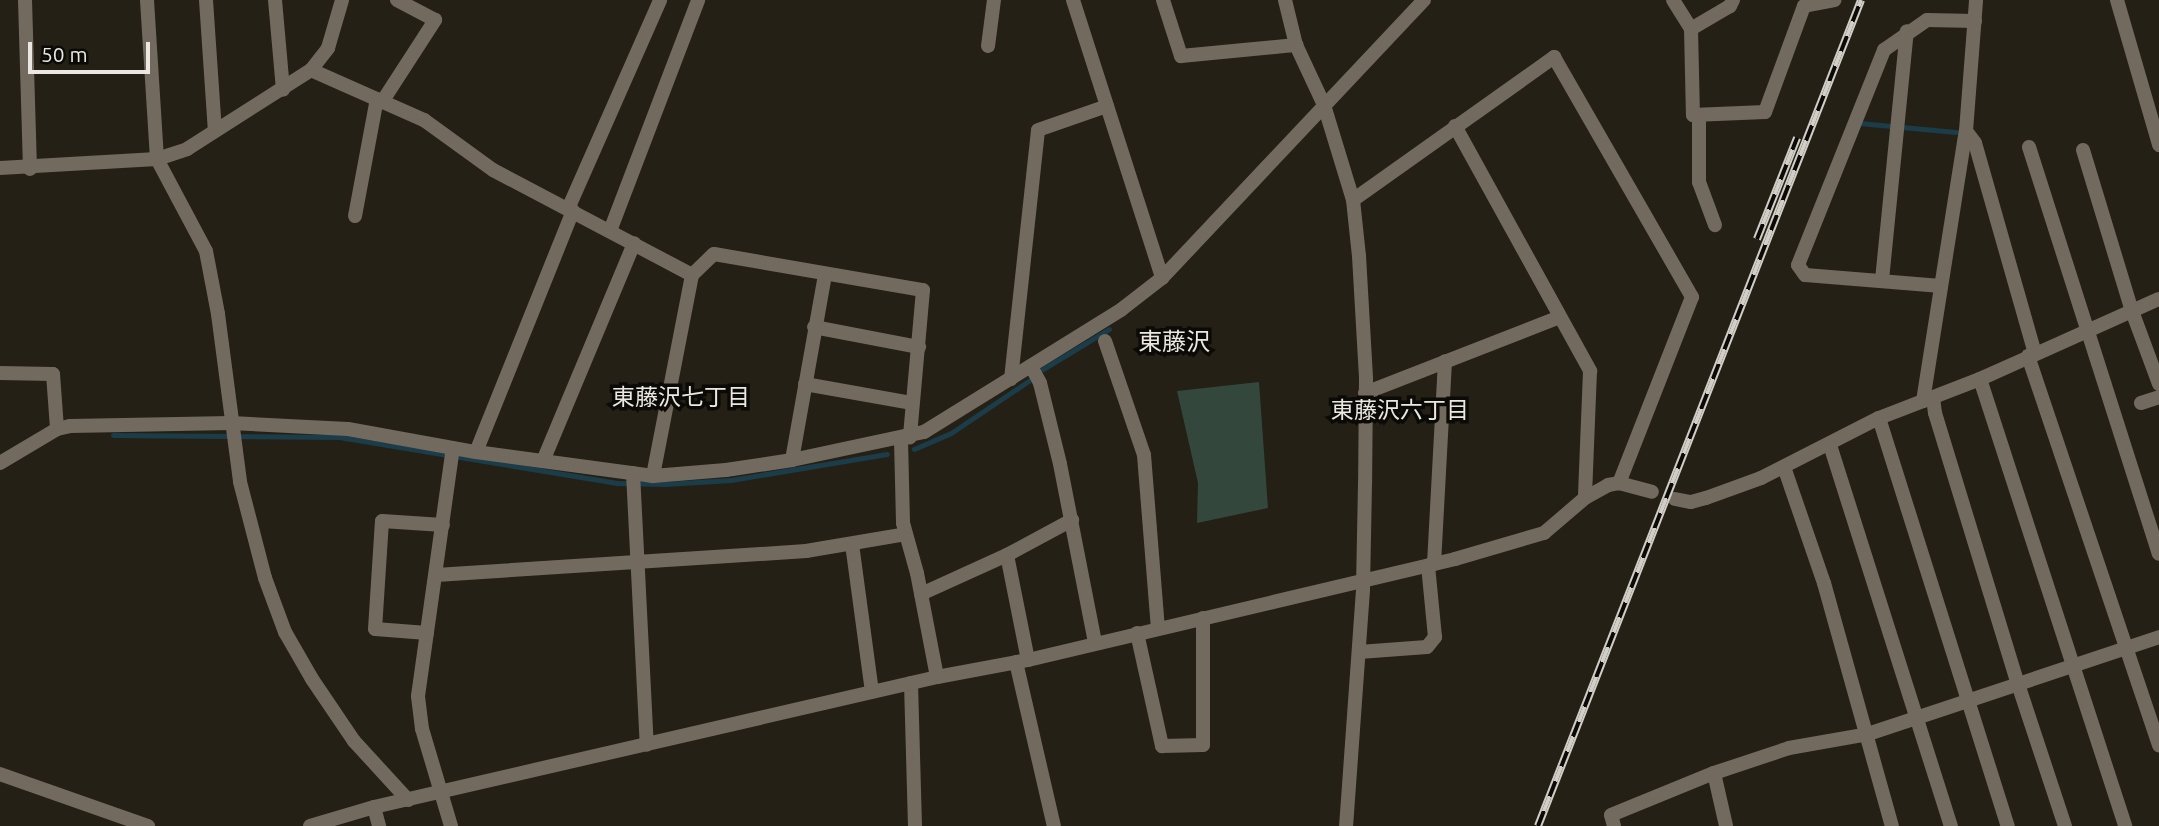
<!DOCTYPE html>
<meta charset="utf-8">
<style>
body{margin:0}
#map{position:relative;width:2159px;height:826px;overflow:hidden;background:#242016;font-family:Ubuntu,"Noto Sans JP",sans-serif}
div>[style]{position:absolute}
.green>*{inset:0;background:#33473c}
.stream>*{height:5px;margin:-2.5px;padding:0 2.5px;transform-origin:2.5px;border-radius:2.5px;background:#1b3c49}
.minor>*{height:14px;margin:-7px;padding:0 7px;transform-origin:7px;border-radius:7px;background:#736a5f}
.tertiary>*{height:14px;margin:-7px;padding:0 7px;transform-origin:7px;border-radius:7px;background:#736a5f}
.rail>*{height:8px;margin-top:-4px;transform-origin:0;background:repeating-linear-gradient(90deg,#0c0a06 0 16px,#d1cec7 0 32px);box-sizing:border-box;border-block:2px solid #d1cec7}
span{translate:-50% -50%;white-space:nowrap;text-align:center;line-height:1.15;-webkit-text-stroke:7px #0c0a06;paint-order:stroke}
.neighbourhood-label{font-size:23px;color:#eae8e1}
.quarter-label{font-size:24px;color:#eae8e1}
.scale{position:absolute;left:28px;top:42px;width:122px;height:32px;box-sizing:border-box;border:4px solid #eae8e1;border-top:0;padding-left:9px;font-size:21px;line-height:24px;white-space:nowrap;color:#eae8e1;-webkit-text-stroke:5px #0c0a06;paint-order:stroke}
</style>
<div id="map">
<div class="green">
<i style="clip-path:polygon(1259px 382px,1268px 508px,1197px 523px,1198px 483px,1177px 391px)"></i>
</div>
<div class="stream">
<i style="left:1859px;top:123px;width:97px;rotate:5.3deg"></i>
<i style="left:1043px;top:369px;width:77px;rotate:-31.2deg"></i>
<i style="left:113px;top:435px;width:226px;rotate:0.5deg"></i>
<i style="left:339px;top:437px;width:282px;rotate:9.4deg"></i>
<i style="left:617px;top:483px;width:48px;rotate:1.2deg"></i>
<i style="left:665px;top:484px;width:66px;rotate:-3.5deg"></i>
<i style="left:731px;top:480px;width:158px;rotate:-9.5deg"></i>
<i style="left:914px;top:449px;width:40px;rotate:-23.4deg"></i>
<i style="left:951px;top:433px;width:95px;rotate:-33.9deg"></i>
</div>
<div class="minor">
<i style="left:25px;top:0;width:169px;rotate:88.3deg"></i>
<i style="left:147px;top:0;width:159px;rotate:86.4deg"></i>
<i style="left:157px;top:159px;width:104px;rotate:62deg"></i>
<i style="left:206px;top:251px;width:64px;rotate:79.2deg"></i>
<i style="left:218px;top:314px;width:169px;rotate:82.5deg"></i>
<i style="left:240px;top:482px;width:99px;rotate:75.4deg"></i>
<i style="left:265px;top:578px;width:58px;rotate:69.7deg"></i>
<i style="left:285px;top:632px;width:54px;rotate:60.1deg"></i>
<i style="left:312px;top:679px;width:75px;rotate:55.9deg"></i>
<i style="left:354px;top:741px;width:80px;rotate:47.5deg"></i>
<i style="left:206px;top:0;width:131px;rotate:86.1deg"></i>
<i style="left:275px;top:0;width:90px;rotate:84.9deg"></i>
<i style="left:1163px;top:0;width:59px;rotate:72.2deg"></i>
<i style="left:1181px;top:56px;width:116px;rotate:-5.5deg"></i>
<i style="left:1285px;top:0;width:46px;rotate:76.3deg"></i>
<i style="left:1296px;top:45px;width:66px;rotate:65deg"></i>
<i style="left:1324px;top:105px;width:99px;rotate:73deg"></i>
<i style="left:1353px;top:200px;width:56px;rotate:83.9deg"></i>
<i style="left:1359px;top:256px;width:123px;rotate:86.7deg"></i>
<i style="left:1366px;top:379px;width:105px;rotate:90.5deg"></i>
<i style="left:1365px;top:484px;width:106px;rotate:91.1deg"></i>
<i style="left:1363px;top:590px;width:237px;rotate:94.1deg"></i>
<i style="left:1673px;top:0;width:34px;rotate:58deg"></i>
<i style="left:1733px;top:0;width:7px;rotate:117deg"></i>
<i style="left:1730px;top:6px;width:45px;rotate:149.5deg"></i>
<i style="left:1691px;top:29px;width:86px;rotate:88.7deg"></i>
<i style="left:1693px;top:115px;width:72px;rotate:-2.4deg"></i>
<i style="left:1765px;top:112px;width:113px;rotate:-69.8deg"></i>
<i style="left:1804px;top:6px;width:31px;rotate:-11deg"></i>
<i style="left:988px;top:46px;width:46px;rotate:-82.6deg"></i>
<i style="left:311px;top:70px;width:124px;rotate:23.9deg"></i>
<i style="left:424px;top:120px;width:85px;rotate:35.9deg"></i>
<i style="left:493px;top:170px;width:225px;rotate:27.8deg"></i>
<i style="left:692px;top:275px;width:205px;rotate:101deg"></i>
<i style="left:382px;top:102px;width:98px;rotate:-57.1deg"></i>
<i style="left:435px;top:20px;width:43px;rotate:-152.2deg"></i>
<i style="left:1699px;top:116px;width:66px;rotate:90deg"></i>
<i style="left:1699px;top:182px;width:46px;rotate:69.6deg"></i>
<i style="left:1455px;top:126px;width:280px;rotate:61.1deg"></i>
<i style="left:1590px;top:371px;width:127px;rotate:92.3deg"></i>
<i style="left:1966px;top:131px;width:15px;rotate:53deg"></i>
<i style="left:1975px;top:143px;width:218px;rotate:74.1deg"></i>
<i style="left:2029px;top:147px;width:427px;rotate:72.3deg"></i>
<i style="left:2083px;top:150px;width:168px;rotate:73.1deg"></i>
<i style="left:2132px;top:311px;width:78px;rotate:69.7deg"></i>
<i style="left:0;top:168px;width:157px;rotate:-3.3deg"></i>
<i style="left:157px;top:159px;width:32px;rotate:-18deg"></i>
<i style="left:187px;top:149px;width:147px;rotate:-32.5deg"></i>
<i style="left:311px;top:70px;width:28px;rotate:-52deg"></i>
<i style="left:328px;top:48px;width:50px;rotate:-73.7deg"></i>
<i style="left:1353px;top:200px;width:247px;rotate:-35.4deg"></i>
<i style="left:1554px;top:57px;width:277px;rotate:60.1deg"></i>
<i style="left:1692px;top:297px;width:200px;rotate:111.4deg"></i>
<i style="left:568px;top:209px;width:228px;rotate:-66.2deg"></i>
<i style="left:355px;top:216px;width:119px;rotate:-79.4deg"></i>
<i style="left:610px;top:231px;width:247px;rotate:-69.1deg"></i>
<i style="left:692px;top:275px;width:30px;rotate:-44deg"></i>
<i style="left:714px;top:254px;width:212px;rotate:9.8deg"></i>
<i style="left:923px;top:290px;width:148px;rotate:95.1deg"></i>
<i style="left:1882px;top:280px;width:250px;rotate:-84.3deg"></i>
<i style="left:1941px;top:286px;width:136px;rotate:-175.4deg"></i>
<i style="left:1805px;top:275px;width:12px;rotate:-125deg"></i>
<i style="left:1798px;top:265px;width:232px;rotate:-68.2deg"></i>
<i style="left:1884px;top:50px;width:52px;rotate:-34.9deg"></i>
<i style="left:1927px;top:20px;width:48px;rotate:1.2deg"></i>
<i style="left:814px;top:327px;width:107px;rotate:10.8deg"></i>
<i style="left:1105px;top:341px;width:120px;rotate:71.1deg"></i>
<i style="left:1144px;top:455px;width:174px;rotate:85.4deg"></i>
<i style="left:2028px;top:356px;width:411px;rotate:71.4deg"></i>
<i style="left:1031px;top:366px;width:19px;rotate:62deg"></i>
<i style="left:1040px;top:383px;width:83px;rotate:76.1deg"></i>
<i style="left:1060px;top:464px;width:181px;rotate:78.9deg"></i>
<i style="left:0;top:373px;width:53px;rotate:1.1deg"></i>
<i style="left:53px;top:374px;width:55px;rotate:85.8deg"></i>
<i style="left:1011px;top:379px;width:250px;rotate:-83.8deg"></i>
<i style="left:1038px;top:130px;width:73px;rotate:-19.2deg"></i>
<i style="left:1980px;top:379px;width:470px;rotate:72deg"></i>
<i style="left:805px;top:384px;width:109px;rotate:10.1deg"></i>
<i style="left:1365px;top:393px;width:209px;rotate:-21.3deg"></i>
<i style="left:1933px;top:397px;width:16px;rotate:83deg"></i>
<i style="left:1935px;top:413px;width:283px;rotate:73deg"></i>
<i style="left:2018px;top:684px;width:150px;rotate:71.7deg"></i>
<i style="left:1923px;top:401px;width:273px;rotate:-81deg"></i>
<i style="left:1966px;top:131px;width:131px;rotate:-85.6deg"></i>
<i style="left:2141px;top:403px;width:19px;rotate:-18deg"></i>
<i style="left:1879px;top:418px;width:428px;rotate:72.5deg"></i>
<i style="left:901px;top:440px;width:83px;rotate:88.6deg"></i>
<i style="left:903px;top:523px;width:52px;rotate:74.4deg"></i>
<i style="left:917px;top:573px;width:106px;rotate:79.1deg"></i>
<i style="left:1830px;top:445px;width:400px;rotate:72.4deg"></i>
<i style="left:476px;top:452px;width:260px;rotate:-68.1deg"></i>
<i style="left:792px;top:460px;width:189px;rotate:-79.9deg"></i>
<i style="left:543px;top:461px;width:236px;rotate:-67.3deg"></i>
<i style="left:0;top:463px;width:66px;rotate:-30.8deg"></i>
<i style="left:57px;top:429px;width:13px;rotate:-13deg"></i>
<i style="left:70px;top:426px;width:161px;rotate:-1.1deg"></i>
<i style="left:231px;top:423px;width:117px;rotate:2.9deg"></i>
<i style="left:348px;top:429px;width:130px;rotate:10.2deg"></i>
<i style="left:476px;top:452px;width:179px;rotate:7.7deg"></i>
<i style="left:653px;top:476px;width:73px;rotate:-4.7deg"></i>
<i style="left:726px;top:470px;width:67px;rotate:-8.6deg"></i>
<i style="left:792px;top:460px;width:135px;rotate:-12deg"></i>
<i style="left:924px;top:432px;width:233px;rotate:-31.8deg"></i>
<i style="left:1122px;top:309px;width:51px;rotate:-37.8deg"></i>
<i style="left:1162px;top:278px;width:382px;rotate:-46.7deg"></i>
<i style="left:1784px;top:467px;width:123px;rotate:71deg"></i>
<i style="left:1824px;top:583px;width:252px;rotate:74.4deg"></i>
<i style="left:633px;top:473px;width:272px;rotate:87.1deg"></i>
<i style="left:852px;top:544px;width:149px;rotate:82.3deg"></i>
<i style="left:1007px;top:555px;width:107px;rotate:78.7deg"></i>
<i style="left:1434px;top:564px;width:203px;rotate:-86.9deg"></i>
<i style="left:436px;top:575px;width:371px;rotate:-3.7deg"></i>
<i style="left:806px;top:551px;width:101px;rotate:-9.6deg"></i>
<i style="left:921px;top:594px;width:94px;rotate:-24.4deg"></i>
<i style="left:1007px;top:555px;width:74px;rotate:-28.3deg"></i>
<i style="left:427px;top:633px;width:52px;rotate:-175.6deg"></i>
<i style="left:375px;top:629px;width:108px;rotate:-86.3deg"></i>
<i style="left:382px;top:521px;width:61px;rotate:3.8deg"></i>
<i style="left:1137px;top:633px;width:116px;rotate:77.5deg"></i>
<i style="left:1162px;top:746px;width:41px;rotate:-1.4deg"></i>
<i style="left:1203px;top:745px;width:127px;rotate:-90deg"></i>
<i style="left:1359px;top:652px;width:68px;rotate:-4.2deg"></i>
<i style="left:1427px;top:647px;width:13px;rotate:-51deg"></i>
<i style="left:1435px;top:637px;width:72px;rotate:-95.6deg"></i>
<i style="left:1016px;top:662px;width:168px;rotate:77deg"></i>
<i style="left:911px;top:683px;width:143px;rotate:88.4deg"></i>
<i style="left:1714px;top:773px;width:54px;rotate:77.2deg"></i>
<i style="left:0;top:774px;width:157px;rotate:19.4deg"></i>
<i style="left:374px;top:807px;width:20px;rotate:75deg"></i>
<i style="left:310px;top:826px;width:67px;rotate:-16.5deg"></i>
<i style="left:374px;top:807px;width:578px;rotate:-13deg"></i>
<i style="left:937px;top:677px;width:93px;rotate:-10.6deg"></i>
<i style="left:1028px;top:660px;width:439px;rotate:-13.3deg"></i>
<i style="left:1455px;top:559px;width:93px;rotate:-16.3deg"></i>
<i style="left:1544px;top:533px;width:54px;rotate:-40.5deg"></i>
<i style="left:1585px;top:498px;width:26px;rotate:-29deg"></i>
<i style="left:1608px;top:485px;width:11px;rotate:-10deg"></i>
<i style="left:1619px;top:483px;width:34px;rotate:15deg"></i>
<i style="left:451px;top:826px;width:101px;rotate:-106.6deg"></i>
<i style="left:422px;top:729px;width:33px;rotate:-97deg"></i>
<i style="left:418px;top:696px;width:250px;rotate:-82deg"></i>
<i style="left:1614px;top:826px;width:11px;rotate:-105deg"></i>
<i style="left:1611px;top:815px;width:111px;rotate:-22.2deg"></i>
<i style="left:1714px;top:773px;width:79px;rotate:-18.4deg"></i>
<i style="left:1789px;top:748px;width:80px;rotate:-10deg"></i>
<i style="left:1868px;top:734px;width:307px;rotate:-18.4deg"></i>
</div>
<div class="tertiary">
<i style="left:1073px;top:0;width:292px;rotate:72.2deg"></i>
<i style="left:2117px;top:0;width:151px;rotate:73.8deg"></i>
<i style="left:1675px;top:499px;width:16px;rotate:11deg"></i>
<i style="left:1691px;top:502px;width:16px;rotate:-15deg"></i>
<i style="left:1706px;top:498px;width:59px;rotate:-20deg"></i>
<i style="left:1761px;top:478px;width:132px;rotate:-27deg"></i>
<i style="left:1879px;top:418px;width:108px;rotate:-21.1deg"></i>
<i style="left:1980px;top:379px;width:196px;rotate:-24.1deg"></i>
</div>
<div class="rail">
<i style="left:1757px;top:239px;width:109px;rotate:-68.4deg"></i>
<i style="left:1538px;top:826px;width:887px;rotate:-68.64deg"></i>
</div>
<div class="neighbourhood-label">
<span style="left:681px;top:397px">東藤沢七丁目</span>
<span style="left:1400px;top:410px">東藤沢六丁目</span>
</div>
<div class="quarter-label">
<span style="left:1174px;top:342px">東藤沢</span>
</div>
<div class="scale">50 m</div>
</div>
